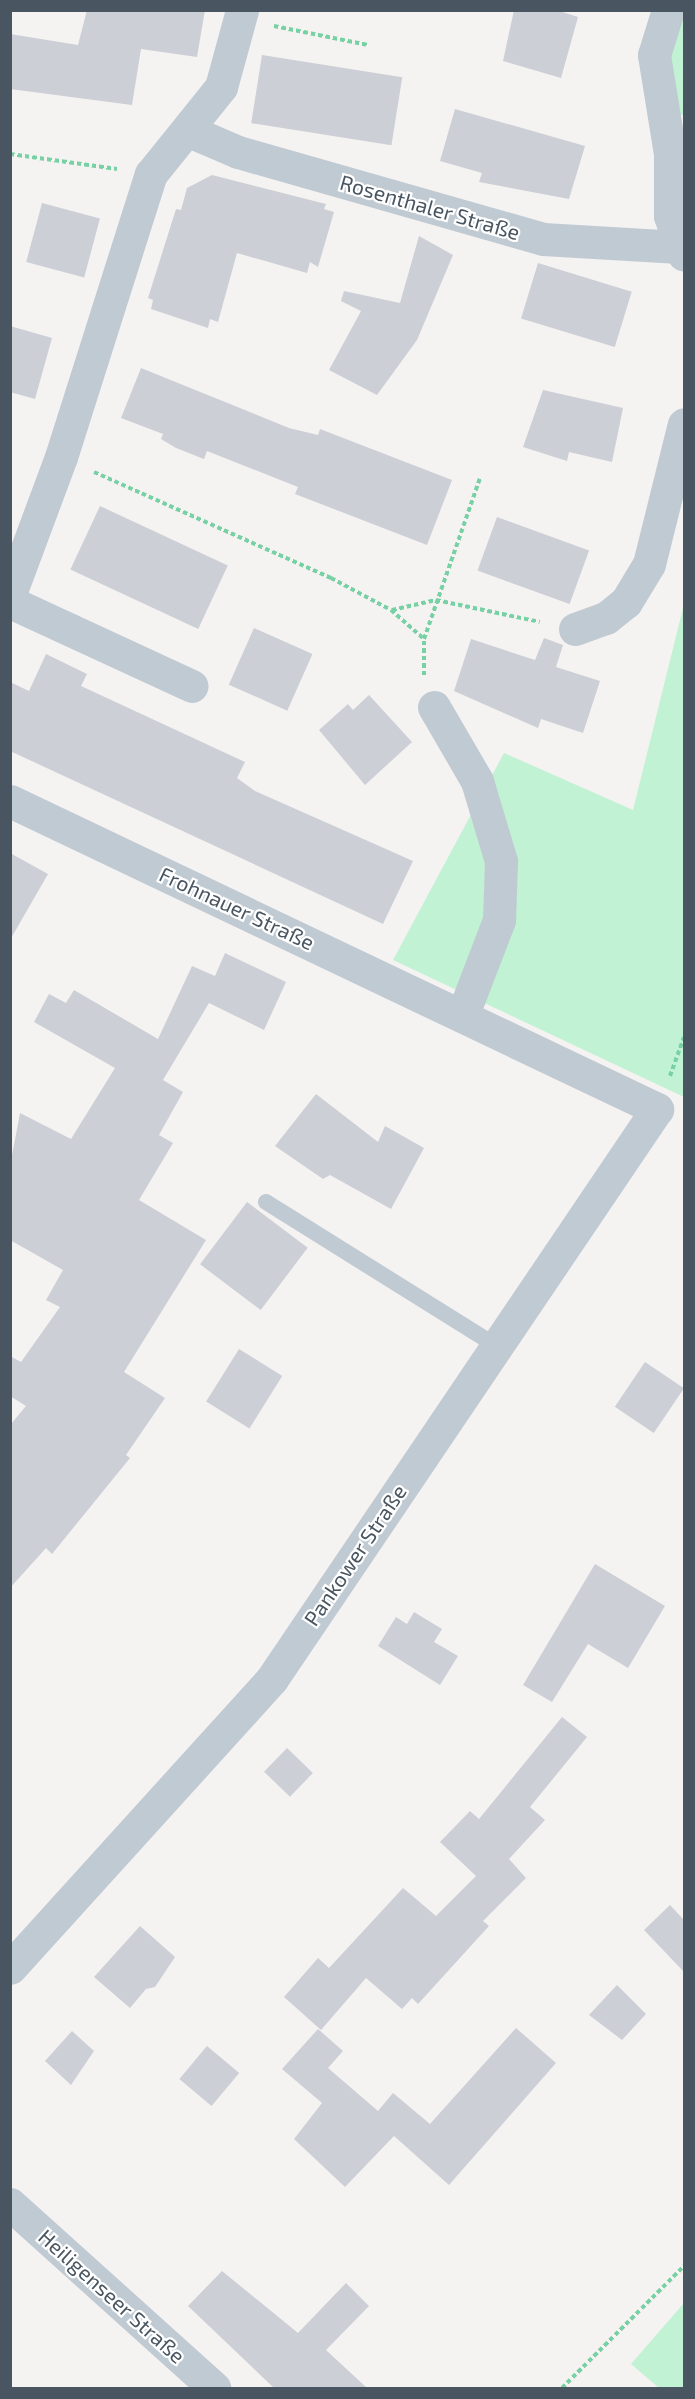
<!DOCTYPE html>
<meta charset="utf-8">
<style>
body{margin:0}
#map{position:relative;width:695px;height:2399px;overflow:hidden;background:#f5f2f2;font-family:"Exo 2",sans-serif}
div>[style]{position:absolute}
.green>*{inset:0;background:#c1f2d3}
.building>*{inset:0;background:#cccfd5;transform-origin:0 0}
.path>*{height:4px;margin-top:-2px;transform-origin:0;background:repeating-linear-gradient(90deg,#78d1a4 0 4.5px,transparent 0 7.5px)}
.lane>*{height:16px;margin:-8px;padding:0 8px;transform-origin:8px;border-radius:8px;background:#c0cad2}
.street>*{height:33px;margin:-16.5px;padding:0 16.5px;transform-origin:16.5px;border-radius:16.5px;background:#c0cad2}
span{translate:-50% -50%;white-space:nowrap;text-align:center;line-height:1.15;-webkit-text-stroke:4.5px #fff;paint-order:stroke}
.street-label{font-size:21px;color:#495661}
.frame{position:absolute;inset:0;border:12px solid #495661;pointer-events:none}
</style>
<div id="map">
<div class="green">
<i style="clip-path:polygon(672px 11px,684px 11px,684px 116px,661px 105px)"></i>
<i style="clip-path:polygon(684px 604px,684px 1097px,393px 960px,504px 753px,633px 810px)"></i>
<i style="clip-path:polygon(684px 2303px,684px 2388px,659px 2388px,631px 2364px)"></i>
</div>
<div class="building">
<i style="clip-path:polygon(87px 10px,205px 10px,197px 57px,141px 49px,132px 105px,10px 89px,10px 34px,78px 45px)"></i>
<i style="clip-path:polygon(514px 10px,556px 10px,578px 17px,561px 78px,503px 61px)"></i>
<i style="left:262px;top:55px;width:142px;height:69px;rotate:9deg"></i>
<i style="clip-path:polygon(455px 109px,585px 146px,569px 199px,479px 182px,482px 173px,440px 161px)"></i>
<i style="clip-path:polygon(212px 175px,326px 204px,324px 209px,334px 212px,318px 267px,310px 262px,307px 273px,237px 253px,218px 322px,210px 319px,208px 328px,151px 309px,153px 300px,148px 298px,176px 209px,181px 210px,187px 188px)"></i>
<i style="left:42px;top:203px;width:60px;height:61px;rotate:15deg"></i>
<i style="clip-path:polygon(419px 236px,453px 255px,417px 340px,377px 395px,329px 370px,361px 311px,341px 301px,344px 291px,400px 303px)"></i>
<i style="left:538px;top:263px;width:98px;height:58px;rotate:17deg"></i>
<i style="clip-path:polygon(10px 326px,52px 338px,35px 399px,10px 392px)"></i>
<i style="clip-path:polygon(141px 368px,289px 428px,318px 435px,320px 429px,452px 480px,427px 545px,295px 494px,298px 487px,207px 451px,204px 459px,176px 448px,161px 439px,163px 434px,121px 418px)"></i>
<i style="clip-path:polygon(543px 390px,623px 408px,612px 462px,569px 452px,567px 461px,523px 447px)"></i>
<i style="left:100px;top:506px;width:141px;height:70px;rotate:25deg"></i>
<i style="left:497px;top:517px;width:98px;height:57px;rotate:20deg"></i>
<i style="left:254px;top:628px;width:64px;height:62px;rotate:24deg"></i>
<i style="clip-path:polygon(544px 638px,563px 645px,556px 667px,600px 681px,583px 733px,541px 719px,538px 728px,454px 691px,471px 639px,535px 660px)"></i>
<i style="clip-path:polygon(46px 654px,87px 674px,81px 686px,245px 762px,237px 778px,255px 791px,413px 861px,383px 924px,10px 751px,10px 682px,29px 691px)"></i>
<i style="clip-path:polygon(369px 695px,412px 742px,365px 785px,319px 730px,348px 704px,353px 710px)"></i>
<i style="clip-path:polygon(10px 853px,48px 874px,10px 940px)"></i>
<i style="clip-path:polygon(225px 953px,286px 982px,264px 1030px,209px 1003px,163px 1080px,183px 1092px,159px 1135px,173px 1143px,139px 1200px,206px 1240px,124px 1372px,165px 1398px,126px 1455px,130px 1458px,52px 1554px,46px 1548px,10px 1588px,11px 1424px,26px 1406px,10px 1396px,10px 1356px,21px 1362px,60px 1307px,46px 1300px,63px 1270px,10px 1240px,10px 1166px,20px 1113px,71px 1139px,115px 1068px,34px 1022px,49px 994px,66px 1003px,74px 990px,158px 1039px,192px 966px,215px 976px)"></i>
<i style="clip-path:polygon(316px 1094px,378px 1142px,385px 1126px,424px 1148px,391px 1209px,330px 1175px,323px 1179px,275px 1146px)"></i>
<i style="left:247px;top:1202px;width:76px;height:78px;rotate:37deg"></i>
<i style="left:239px;top:1349px;width:51px;height:62px;rotate:32deg"></i>
<i style="left:645px;top:1362px;width:47px;height:54px;rotate:34deg"></i>
<i style="clip-path:polygon(595px 1564px,665px 1606px,628px 1668px,588px 1644px,552px 1702px,523px 1685px)"></i>
<i style="clip-path:polygon(414px 1612px,442px 1629px,434px 1642px,458px 1656px,440px 1685px,378px 1646px,396px 1617px,407px 1624px)"></i>
<i style="clip-path:polygon(562px 1717px,587px 1737px,530px 1807px,545px 1820px,509px 1859px,526px 1878px,483px 1921px,489px 1926px,418px 2004px,412px 1998px,402px 2009px,366px 1978px,321px 2030px,284px 1997px,318px 1958px,329px 1968px,403px 1888px,436px 1916px,476px 1876px,440px 1842px,470px 1811px,479px 1819px)"></i>
<i style="left:287px;top:1748px;width:36px;height:33px;rotate:44deg"></i>
<i style="clip-path:polygon(670px 1905px,684px 1920px,684px 1972px,644px 1930px)"></i>
<i style="clip-path:polygon(140px 1926px,175px 1957px,155px 1987px,146px 1989px,130px 2008px,94px 1977px)"></i>
<i style="clip-path:polygon(617px 1985px,646px 2014px,622px 2040px,589px 2015px)"></i>
<i style="clip-path:polygon(516px 2028px,556px 2063px,449px 2185px,394px 2136px,345px 2187px,294px 2139px,322px 2103px,282px 2069px,318px 2029px,343px 2051px,328px 2068px,378px 2111px,393px 2093px,430px 2124px)"></i>
<i style="clip-path:polygon(72px 2031px,94px 2051px,71px 2085px,45px 2061px)"></i>
<i style="left:207px;top:2046px;width:42px;height:43px;rotate:40deg"></i>
<i style="clip-path:polygon(222px 2271px,298px 2333px,346px 2283px,369px 2306px,326px 2350px,367px 2388px,274px 2388px,188px 2306px)"></i>
</div>
<div class="path">
<i style="left:274px;top:26px;width:96px;rotate:11.4deg"></i>
<i style="left:10px;top:154px;width:108px;rotate:8deg"></i>
<i style="left:94px;top:472px;width:260px;rotate:24.1deg"></i>
<i style="left:331px;top:578px;width:68px;rotate:28.1deg"></i>
<i style="left:391px;top:610px;width:44px;rotate:41.3deg"></i>
<i style="left:392px;top:610px;width:45px;rotate:-12.8deg"></i>
<i style="left:436px;top:600px;width:106px;rotate:11.9deg"></i>
<i style="left:424px;top:675px;width:36px;rotate:-90deg"></i>
<i style="left:424px;top:639px;width:170px;rotate:-70.8deg"></i>
<i style="left:670px;top:1076px;width:41px;rotate:-70.3deg"></i>
<i style="left:562px;top:2388px;width:173px;rotate:-45deg"></i>
</div>
<div class="lane">
<i style="left:266px;top:1202px;width:270px;rotate:32deg"></i>
</div>
<div class="street">
<i style="left:668px;top:10px;width:47px;rotate:107.3deg"></i>
<i style="left:654px;top:55px;width:100px;rotate:80.8deg"></i>
<i style="left:670px;top:154px;width:62px;rotate:90deg"></i>
<i style="left:670px;top:216px;width:41px;rotate:70.3deg"></i>
<i style="left:189px;top:131px;width:53px;rotate:23.2deg"></i>
<i style="left:238px;top:152px;width:317px;rotate:15.9deg"></i>
<i style="left:543px;top:239px;width:136px;rotate:3.4deg"></i>
<i style="left:10px;top:594px;width:146px;rotate:-69.6deg"></i>
<i style="left:61px;top:457px;width:297px;rotate:-72.4deg"></i>
<i style="left:151px;top:174px;width:112px;rotate:-51.2deg"></i>
<i style="left:221px;top:87px;width:80px;rotate:-74.7deg"></i>
<i style="left:10px;top:602px;width:200px;rotate:24.8deg"></i>
<i style="left:575px;top:629px;width:33px;rotate:-20deg"></i>
<i style="left:606px;top:618px;width:26px;rotate:-39deg"></i>
<i style="left:626px;top:602px;width:44px;rotate:-58.8deg"></i>
<i style="left:649px;top:564px;width:144px;rotate:-76deg"></i>
<i style="left:434px;top:707px;width:86px;rotate:59.8deg"></i>
<i style="left:477px;top:781px;width:84px;rotate:73.3deg"></i>
<i style="left:501px;top:861px;width:59px;rotate:91.9deg"></i>
<i style="left:499px;top:920px;width:101px;rotate:111deg"></i>
<i style="left:10px;top:801px;width:717px;rotate:25.46deg"></i>
<i style="left:657px;top:1109px;width:688px;rotate:124.04deg"></i>
<i style="left:272px;top:1679px;width:390px;rotate:132.2deg"></i>
<i style="left:10px;top:2204px;width:275px;rotate:42deg"></i>
</div>
<div class="street-label">
<span style="left:430px;top:207px;rotate:16deg">Rosenthaler Straße</span>
<span style="left:237px;top:908px;rotate:25deg">Frohnauer Straße</span>
<span style="left:355px;top:1555px;rotate:-56deg">Pankower Straße</span>
<span style="left:112px;top:2296px;rotate:42deg">Heiligenseer Straße</span>
</div>
<div class="frame"></div>
</div>
